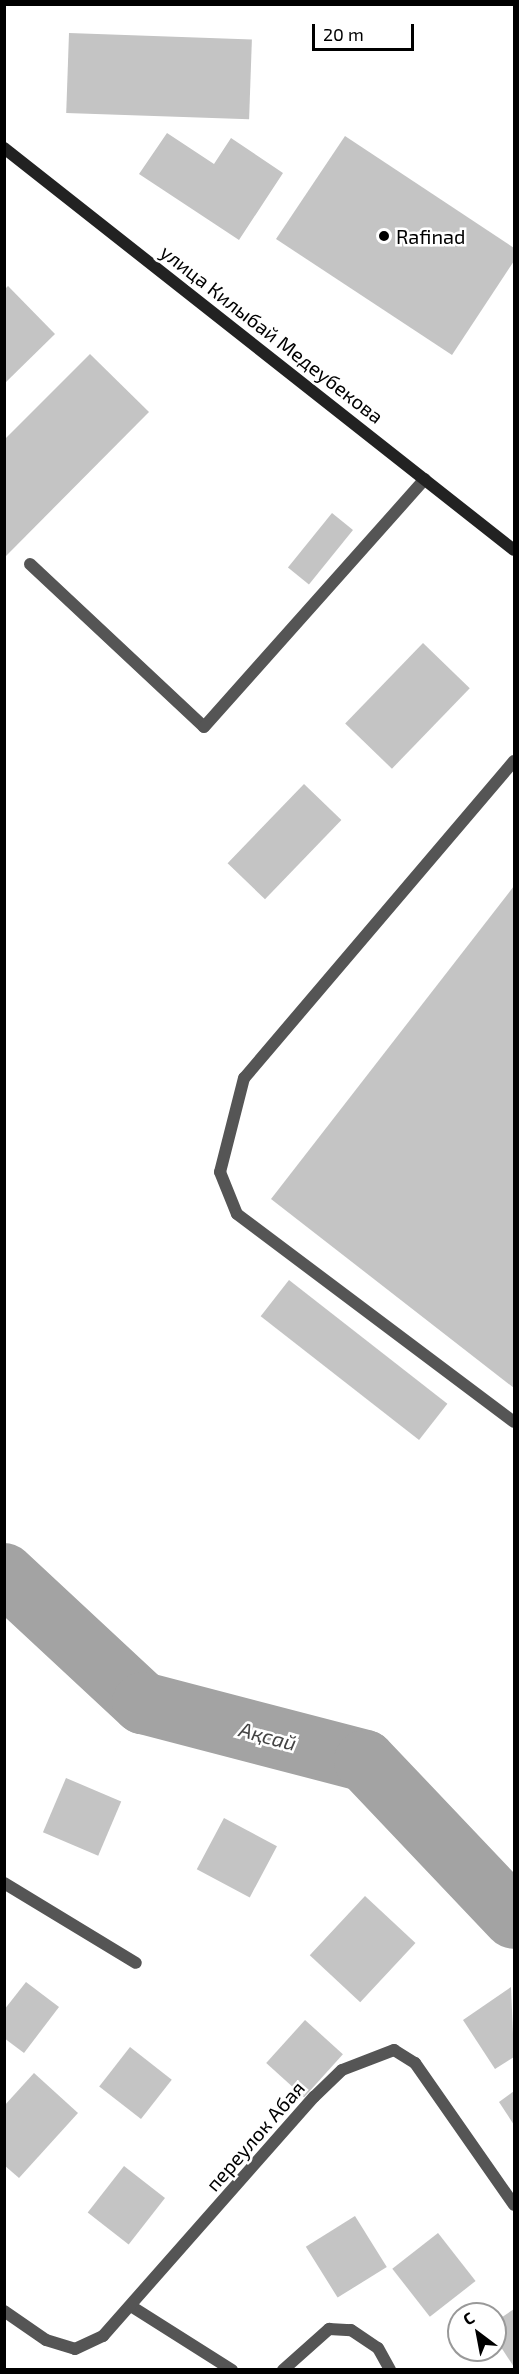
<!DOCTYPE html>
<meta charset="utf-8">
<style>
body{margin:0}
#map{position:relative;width:519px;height:2374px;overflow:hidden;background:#fff;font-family:"Exo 2",sans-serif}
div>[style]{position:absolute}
.river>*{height:62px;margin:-31px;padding:0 31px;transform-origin:31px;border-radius:31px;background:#a3a3a3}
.building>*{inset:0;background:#c4c4c4;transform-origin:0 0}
.service>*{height:12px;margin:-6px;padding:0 6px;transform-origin:6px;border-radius:6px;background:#555}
.minor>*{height:12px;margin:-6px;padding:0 6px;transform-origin:6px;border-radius:6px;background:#555}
.secondary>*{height:12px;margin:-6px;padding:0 6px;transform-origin:6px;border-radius:6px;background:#222}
.dots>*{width:16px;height:16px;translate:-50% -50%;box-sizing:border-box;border:3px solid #fff;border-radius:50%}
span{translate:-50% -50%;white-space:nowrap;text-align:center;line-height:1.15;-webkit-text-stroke:5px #fff;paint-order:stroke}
.poi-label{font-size:20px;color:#000}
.left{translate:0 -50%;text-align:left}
.street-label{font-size:20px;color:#000}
.water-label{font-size:21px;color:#444;font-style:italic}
.frame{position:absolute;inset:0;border:6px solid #000;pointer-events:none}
.north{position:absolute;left:447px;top:2302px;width:60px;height:60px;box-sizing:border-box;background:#fff;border:2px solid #999;border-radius:50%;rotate:328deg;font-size:16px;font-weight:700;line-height:24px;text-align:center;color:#000}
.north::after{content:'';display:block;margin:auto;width:21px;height:27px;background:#000;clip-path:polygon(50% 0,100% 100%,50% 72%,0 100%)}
.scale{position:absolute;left:312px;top:24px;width:102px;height:27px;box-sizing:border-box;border:3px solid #000;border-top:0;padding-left:8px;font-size:18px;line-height:21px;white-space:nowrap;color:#000;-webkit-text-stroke:4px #fff;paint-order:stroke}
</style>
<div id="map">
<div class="river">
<i style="left:4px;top:1574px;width:190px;rotate:42.9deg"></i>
<i style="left:143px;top:1703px;width:229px;rotate:14.6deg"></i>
<i style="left:365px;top:1761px;width:216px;rotate:46.5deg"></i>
</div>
<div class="building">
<i style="left:69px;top:33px;width:183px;height:80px;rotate:2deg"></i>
<i style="clip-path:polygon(167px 133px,214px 164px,231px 138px,283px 173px,239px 240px,139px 174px)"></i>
<i style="clip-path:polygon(345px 136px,514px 248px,514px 261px,452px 355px,276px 239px)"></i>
<i style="clip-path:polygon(8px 286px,55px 334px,4px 384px,4px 290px)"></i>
<i style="clip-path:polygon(90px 354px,149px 412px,4px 558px,4px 440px)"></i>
<i style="left:332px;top:513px;width:27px;height:70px;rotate:39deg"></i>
<i style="left:423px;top:643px;width:65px;height:112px;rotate:44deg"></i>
<i style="left:304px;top:784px;width:52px;height:110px;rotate:44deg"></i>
<i style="clip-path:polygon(514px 886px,514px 1388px,271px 1199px)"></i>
<i style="left:289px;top:1280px;width:201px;height:46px;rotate:38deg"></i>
<i style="left:66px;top:1778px;width:60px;height:59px;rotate:23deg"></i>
<i style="left:224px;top:1818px;width:60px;height:58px;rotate:28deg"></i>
<i style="left:365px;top:1896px;width:69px;height:81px;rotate:43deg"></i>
<i style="clip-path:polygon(26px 1982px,59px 2007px,24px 2053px,4px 2038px,4px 2010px)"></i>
<i style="clip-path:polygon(511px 1987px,514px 2057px,495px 2069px,463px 2020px)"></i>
<i style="left:305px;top:2020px;width:51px;height:58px;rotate:42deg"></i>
<i style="left:130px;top:2047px;width:53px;height:50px;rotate:38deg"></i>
<i style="clip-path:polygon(34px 2073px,78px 2113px,19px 2178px,4px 2165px,4px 2106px)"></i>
<i style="clip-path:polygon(514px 2091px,514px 2125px,499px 2102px)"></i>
<i style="left:124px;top:2166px;width:52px;height:59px;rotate:38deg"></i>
<i style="left:355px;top:2216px;width:60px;height:58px;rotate:58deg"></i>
<i style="left:438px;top:2233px;width:61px;height:58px;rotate:52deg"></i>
<i style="clip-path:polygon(514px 2309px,514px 2367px,495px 2338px,495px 2322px)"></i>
</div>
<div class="service">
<i style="left:30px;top:564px;width:238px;rotate:43.1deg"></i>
<i style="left:204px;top:727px;width:332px;rotate:-48.3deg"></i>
<i style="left:514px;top:761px;width:416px;rotate:130.4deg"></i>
<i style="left:244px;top:1078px;width:97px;rotate:104.3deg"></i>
<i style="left:220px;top:1172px;width:45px;rotate:68deg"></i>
<i style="left:237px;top:1214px;width:346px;rotate:36.9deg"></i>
<i style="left:4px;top:1883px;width:154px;rotate:31.2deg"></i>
</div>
<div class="minor">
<i style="left:134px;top:2308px;width:116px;rotate:32.3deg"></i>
<i style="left:4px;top:2311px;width:51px;rotate:34.6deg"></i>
<i style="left:46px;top:2340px;width:30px;rotate:17deg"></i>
<i style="left:75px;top:2349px;width:31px;rotate:-25deg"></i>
<i style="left:103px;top:2336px;width:319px;rotate:-48.6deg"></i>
<i style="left:314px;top:2097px;width:39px;rotate:-44deg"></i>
<i style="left:342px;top:2070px;width:56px;rotate:-21deg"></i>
<i style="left:394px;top:2050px;width:25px;rotate:32deg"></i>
<i style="left:415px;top:2063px;width:173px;rotate:55.1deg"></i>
<i style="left:283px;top:2370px;width:62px;rotate:-41.7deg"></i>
<i style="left:329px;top:2329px;width:22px;rotate:3deg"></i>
<i style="left:351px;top:2330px;width:32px;rotate:34deg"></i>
<i style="left:378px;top:2348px;width:25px;rotate:61deg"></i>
</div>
<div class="secondary">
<i style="left:4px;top:148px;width:649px;rotate:38.25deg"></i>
</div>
<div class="dots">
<i style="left:384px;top:236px;background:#000"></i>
</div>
<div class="poi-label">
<span class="left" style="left:396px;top:236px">Rafinad</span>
</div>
<div class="street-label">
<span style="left:272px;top:334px;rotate:38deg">улица Килыбай Медеубекова</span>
<span style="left:255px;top:2136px;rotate:-49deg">переулок Абая</span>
</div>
<div class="water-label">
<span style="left:268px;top:1736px;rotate:15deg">Ақсай</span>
</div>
<div class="frame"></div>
<div class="north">С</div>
<div class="scale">20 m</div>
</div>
